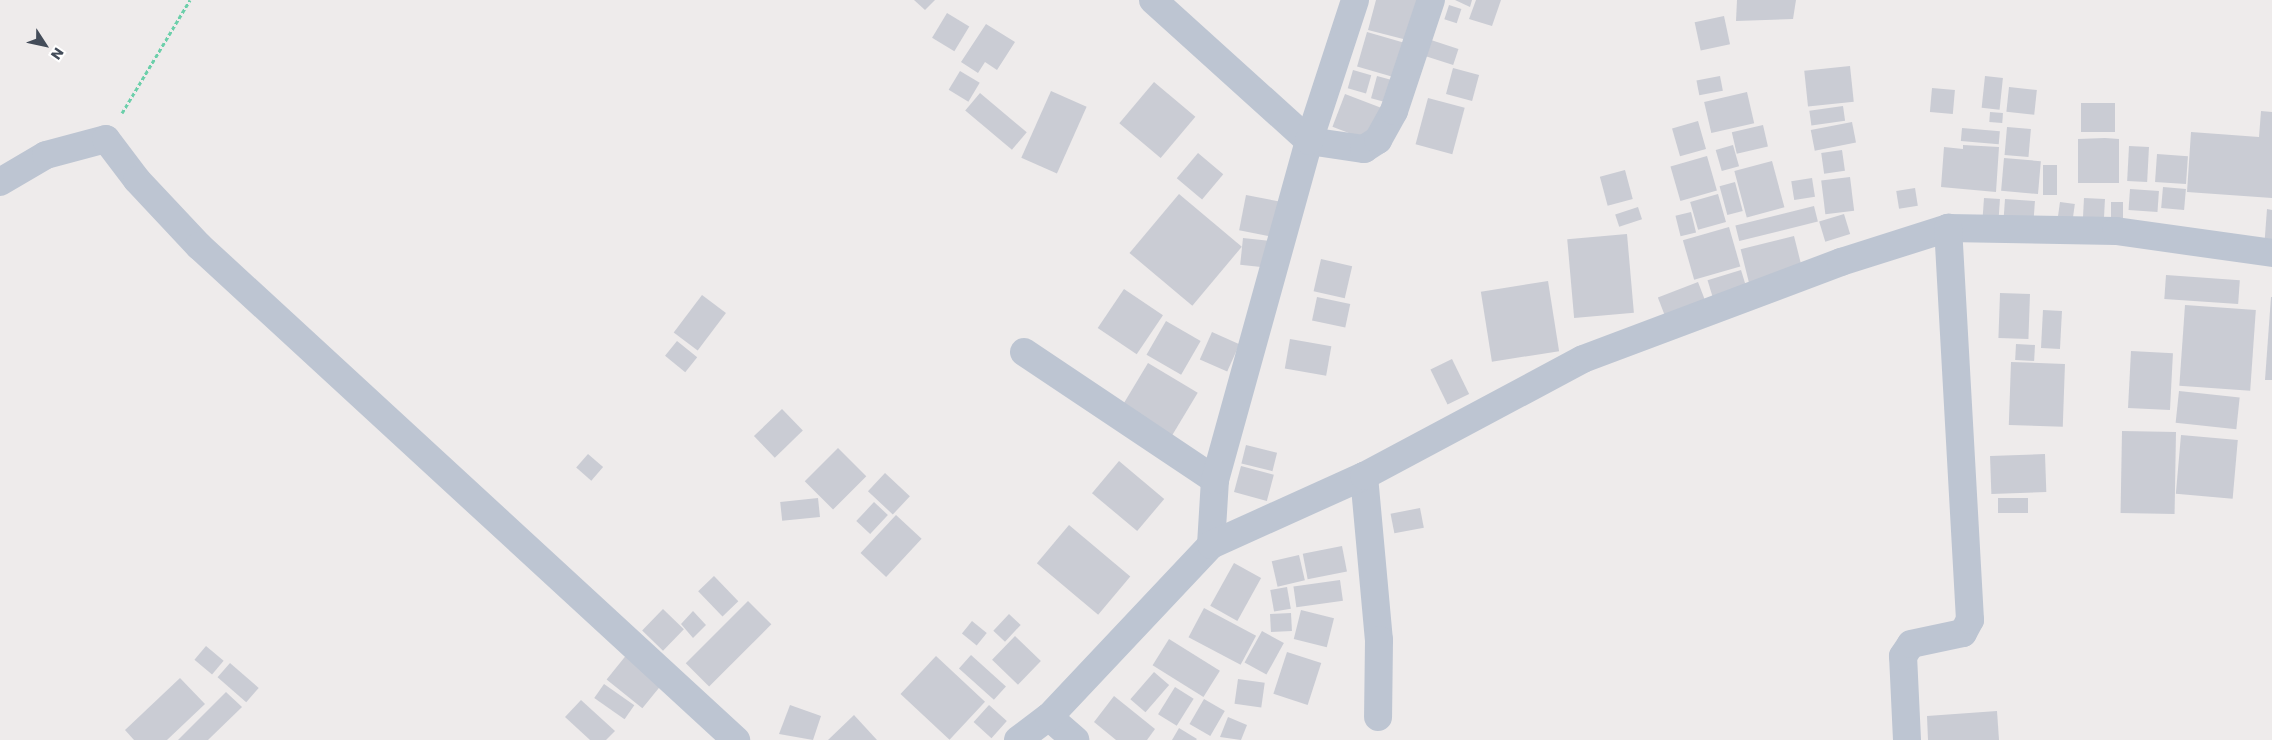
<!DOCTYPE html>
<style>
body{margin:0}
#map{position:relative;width:2272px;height:740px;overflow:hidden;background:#eeebeb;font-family:Poppins,sans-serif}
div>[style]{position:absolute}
.building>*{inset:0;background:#caccd4;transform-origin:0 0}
.path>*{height:3px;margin-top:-1.5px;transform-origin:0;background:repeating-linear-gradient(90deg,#6ccfaa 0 4px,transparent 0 6.5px)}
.minor>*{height:28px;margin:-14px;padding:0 14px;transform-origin:14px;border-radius:14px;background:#bdc5d2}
span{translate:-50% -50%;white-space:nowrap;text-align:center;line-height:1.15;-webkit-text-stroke:5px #fff;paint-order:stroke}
.north{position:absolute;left:20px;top:20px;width:50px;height:50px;-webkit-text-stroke:4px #fff;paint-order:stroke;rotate:125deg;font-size:14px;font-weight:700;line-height:20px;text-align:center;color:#434c59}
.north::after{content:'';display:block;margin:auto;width:18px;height:22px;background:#434c59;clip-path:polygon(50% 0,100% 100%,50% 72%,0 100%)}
</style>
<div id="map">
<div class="building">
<i style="clip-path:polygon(914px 0,935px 0,925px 10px)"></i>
<i style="clip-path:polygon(1376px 0,1422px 0,1411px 41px,1368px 30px)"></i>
<i style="clip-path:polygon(1455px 0,1472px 0,1470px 7px)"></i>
<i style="clip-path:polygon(1476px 0,1501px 0,1492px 26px,1469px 19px)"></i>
<i style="clip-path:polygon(1737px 0,1796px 0,1793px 19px,1736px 21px)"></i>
<i style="left:1449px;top:5px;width:13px;height:15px;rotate:18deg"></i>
<i style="left:947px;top:13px;width:26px;height:29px;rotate:31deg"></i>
<i style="left:1724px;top:16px;width:29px;height:30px;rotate:78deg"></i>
<i style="clip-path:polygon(986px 24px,1015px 42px,997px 70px,985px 62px,978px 73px,961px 62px)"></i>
<i style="left:1367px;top:32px;width:44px;height:36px;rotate:16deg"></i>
<i style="left:1428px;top:39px;width:32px;height:17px;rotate:18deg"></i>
<i style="left:1850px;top:66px;width:36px;height:46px;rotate:84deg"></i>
<i style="left:1453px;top:68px;width:27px;height:27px;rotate:15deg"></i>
<i style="left:1353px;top:70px;width:19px;height:19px;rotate:16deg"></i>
<i style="left:960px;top:71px;width:23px;height:22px;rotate:31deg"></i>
<i style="left:1377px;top:76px;width:20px;height:23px;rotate:15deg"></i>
<i style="left:1720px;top:76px;width:15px;height:24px;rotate:79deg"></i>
<i style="left:1985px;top:76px;width:18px;height:32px;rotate:6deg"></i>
<i style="left:1154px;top:82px;width:54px;height:54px;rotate:40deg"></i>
<i style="left:2009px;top:87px;width:28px;height:25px;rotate:6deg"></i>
<i style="left:1932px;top:88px;width:23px;height:24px;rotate:5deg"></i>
<i style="left:1051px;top:91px;width:39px;height:73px;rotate:24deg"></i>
<i style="left:1747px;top:92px;width:32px;height:44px;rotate:77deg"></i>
<i style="left:980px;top:93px;width:61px;height:23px;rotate:40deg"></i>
<i style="left:1345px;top:94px;width:42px;height:35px;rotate:21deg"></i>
<i style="left:1428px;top:98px;width:38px;height:48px;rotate:15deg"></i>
<i style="left:2081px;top:103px;width:34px;height:29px"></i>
<i style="left:1843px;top:106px;width:15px;height:34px;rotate:82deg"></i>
<i style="clip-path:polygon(2261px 111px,2272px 112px,2272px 198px,2187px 192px,2191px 132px,2259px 137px)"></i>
<i style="left:1990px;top:112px;width:13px;height:10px;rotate:4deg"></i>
<i style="left:1698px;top:121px;width:29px;height:27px;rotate:74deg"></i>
<i style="left:1852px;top:122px;width:21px;height:42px;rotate:79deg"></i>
<i style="left:1763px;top:125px;width:22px;height:32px;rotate:77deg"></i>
<i style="left:2007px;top:127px;width:24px;height:28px;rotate:5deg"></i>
<i style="left:1962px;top:128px;width:38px;height:13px;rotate:5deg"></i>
<i style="clip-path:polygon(2105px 138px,2119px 139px,2119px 183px,2078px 183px,2078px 139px)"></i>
<i style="left:1733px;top:145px;width:22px;height:18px;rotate:74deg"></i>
<i style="clip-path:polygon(1963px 145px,1999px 147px,1996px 192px,1941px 187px,1944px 147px,1963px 149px)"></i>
<i style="left:2129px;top:146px;width:20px;height:35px;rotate:3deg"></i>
<i style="left:1842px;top:150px;width:21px;height:21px;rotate:82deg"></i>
<i style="left:1198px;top:153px;width:33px;height:33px;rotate:40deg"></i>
<i style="left:2157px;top:154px;width:31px;height:28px;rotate:4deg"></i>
<i style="left:1707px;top:156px;width:36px;height:38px;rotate:74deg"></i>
<i style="left:2004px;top:158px;width:37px;height:33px;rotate:5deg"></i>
<i style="left:1772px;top:161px;width:48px;height:39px;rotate:75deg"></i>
<i style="left:2043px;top:165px;width:14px;height:30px"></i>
<i style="left:1625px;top:170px;width:30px;height:26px;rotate:75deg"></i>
<i style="left:1850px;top:177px;width:34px;height:29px;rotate:83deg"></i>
<i style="left:1812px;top:178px;width:19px;height:21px;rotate:81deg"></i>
<i style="left:1735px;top:182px;width:30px;height:16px;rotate:75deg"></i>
<i style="left:2163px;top:187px;width:23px;height:21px;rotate:5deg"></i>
<i style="left:1915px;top:188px;width:18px;height:19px;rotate:81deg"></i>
<i style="left:2130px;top:189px;width:29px;height:21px;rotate:4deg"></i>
<i style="left:1179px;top:194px;width:82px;height:77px;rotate:40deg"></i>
<i style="left:1718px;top:194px;width:29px;height:29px;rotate:74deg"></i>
<i style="left:1246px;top:195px;width:37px;height:36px;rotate:11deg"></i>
<i style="left:1984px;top:198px;width:16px;height:24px;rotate:4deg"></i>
<i style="left:2084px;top:198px;width:21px;height:24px;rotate:3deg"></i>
<i style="left:2005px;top:199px;width:30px;height:23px;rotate:4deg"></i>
<i style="left:2060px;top:202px;width:15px;height:22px;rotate:8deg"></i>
<i style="left:2111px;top:202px;width:12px;height:22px"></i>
<i style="left:1814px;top:206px;width:16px;height:81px;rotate:76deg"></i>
<i style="left:1638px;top:207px;width:13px;height:24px;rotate:72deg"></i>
<i style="clip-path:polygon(2267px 209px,2272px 210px,2272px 250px,2264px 249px)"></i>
<i style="left:1691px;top:212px;width:21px;height:16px;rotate:76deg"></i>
<i style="left:1844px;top:214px;width:21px;height:26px;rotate:73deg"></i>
<i style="left:1729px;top:227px;width:41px;height:48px;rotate:74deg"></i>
<i style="left:1627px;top:234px;width:79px;height:60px;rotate:85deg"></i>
<i style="left:1794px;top:236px;width:40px;height:55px;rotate:76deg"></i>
<i style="left:1243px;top:238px;width:28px;height:27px;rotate:6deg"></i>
<i style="left:1321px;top:259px;width:32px;height:33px;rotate:13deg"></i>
<i style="left:1741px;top:270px;width:27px;height:35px;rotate:73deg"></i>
<i style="left:2166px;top:275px;width:74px;height:24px;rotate:4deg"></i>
<i style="left:1548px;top:281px;width:71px;height:68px;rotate:81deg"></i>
<i style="left:1698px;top:282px;width:31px;height:43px;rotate:69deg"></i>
<i style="left:1124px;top:289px;width:47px;height:47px;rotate:34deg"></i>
<i style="left:2000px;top:293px;width:30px;height:45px;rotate:2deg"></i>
<i style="left:702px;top:295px;width:30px;height:47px;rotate:37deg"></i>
<i style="left:1317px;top:297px;width:34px;height:24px;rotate:12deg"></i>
<i style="clip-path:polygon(2271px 297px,2272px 297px,2272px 380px,2265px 380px)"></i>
<i style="left:2185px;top:305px;width:71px;height:81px;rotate:4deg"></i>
<i style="left:2043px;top:310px;width:19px;height:38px;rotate:3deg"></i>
<i style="left:1166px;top:321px;width:40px;height:39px;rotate:30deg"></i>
<i style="left:1212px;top:332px;width:30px;height:30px;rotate:24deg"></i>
<i style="left:1290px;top:339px;width:42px;height:30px;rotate:10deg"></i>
<i style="left:677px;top:341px;width:26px;height:19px;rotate:39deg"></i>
<i style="left:2016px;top:344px;width:19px;height:16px;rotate:3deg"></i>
<i style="left:2131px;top:351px;width:42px;height:57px;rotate:3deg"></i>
<i style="left:1452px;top:359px;width:39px;height:24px;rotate:64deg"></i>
<i style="left:2011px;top:362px;width:54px;height:63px;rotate:2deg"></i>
<i style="left:1148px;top:363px;width:58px;height:56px;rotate:31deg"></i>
<i style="left:2179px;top:391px;width:61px;height:32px;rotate:6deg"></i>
<i style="left:782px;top:409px;width:30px;height:39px;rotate:46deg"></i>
<i style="left:2122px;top:431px;width:54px;height:82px;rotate:1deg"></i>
<i style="left:2181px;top:435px;width:57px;height:59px;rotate:5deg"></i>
<i style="left:1246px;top:445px;width:32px;height:19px;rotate:14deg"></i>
<i style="left:838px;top:448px;width:40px;height:47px;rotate:45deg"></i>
<i style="left:588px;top:454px;width:20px;height:18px;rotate:41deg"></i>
<i style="left:2045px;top:454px;width:38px;height:55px;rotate:88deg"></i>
<i style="left:1119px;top:461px;width:59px;height:42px;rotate:40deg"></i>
<i style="left:1241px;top:466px;width:34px;height:27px;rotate:15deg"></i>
<i style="left:885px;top:473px;width:34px;height:25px;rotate:43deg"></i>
<i style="left:818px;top:498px;width:19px;height:38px;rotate:84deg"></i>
<i style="left:2028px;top:498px;width:15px;height:30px;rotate:90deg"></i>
<i style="left:874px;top:502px;width:19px;height:26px;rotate:43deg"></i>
<i style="left:1420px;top:508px;width:20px;height:30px;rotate:79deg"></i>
<i style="left:896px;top:515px;width:35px;height:52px;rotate:43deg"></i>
<i style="left:1069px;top:525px;width:80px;height:50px;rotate:40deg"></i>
<i style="left:1342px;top:546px;width:26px;height:40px;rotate:79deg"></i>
<i style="left:1299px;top:555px;width:26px;height:28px;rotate:77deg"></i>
<i style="left:1234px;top:563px;width:31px;height:49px;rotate:29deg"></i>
<i style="left:714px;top:576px;width:35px;height:22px;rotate:46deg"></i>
<i style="left:1340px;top:580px;width:21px;height:47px;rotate:82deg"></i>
<i style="left:1287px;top:587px;width:22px;height:17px;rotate:80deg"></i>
<i style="left:748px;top:601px;width:33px;height:88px;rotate:45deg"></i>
<i style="left:1204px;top:608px;width:59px;height:33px;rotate:28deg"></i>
<i style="left:663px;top:609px;width:29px;height:30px;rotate:44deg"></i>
<i style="left:1301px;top:610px;width:34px;height:30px;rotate:14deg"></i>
<i style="clip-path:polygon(693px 611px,706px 625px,693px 638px,681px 624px)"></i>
<i style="left:1291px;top:613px;width:18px;height:21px;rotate:87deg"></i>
<i style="left:1009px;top:614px;width:16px;height:23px;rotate:43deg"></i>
<i style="left:972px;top:621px;width:19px;height:16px;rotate:39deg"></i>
<i style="left:1262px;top:631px;width:25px;height:36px;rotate:29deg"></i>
<i style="left:1015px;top:636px;width:36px;height:33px;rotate:44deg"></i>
<i style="left:1169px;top:639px;width:60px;height:31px;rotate:32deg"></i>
<i style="left:206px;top:646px;width:23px;height:18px;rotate:40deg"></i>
<i style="left:1287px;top:652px;width:36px;height:44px;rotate:18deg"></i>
<i style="left:628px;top:653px;width:46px;height:34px;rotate:39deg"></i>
<i style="left:971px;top:655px;width:47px;height:18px;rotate:42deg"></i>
<i style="left:936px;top:656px;width:67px;height:52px;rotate:43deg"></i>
<i style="left:230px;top:663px;width:38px;height:19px;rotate:41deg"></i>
<i style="left:1154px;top:672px;width:20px;height:36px;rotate:41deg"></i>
<i style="clip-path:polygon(180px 678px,205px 704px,167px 740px,134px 740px,125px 730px)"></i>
<i style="left:1238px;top:679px;width:27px;height:25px;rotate:8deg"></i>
<i style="left:604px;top:684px;width:37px;height:17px;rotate:35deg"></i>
<i style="left:1175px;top:687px;width:22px;height:32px;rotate:32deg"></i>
<i style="clip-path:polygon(226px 692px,242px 707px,208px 740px,178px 740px)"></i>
<i style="clip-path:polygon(1114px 696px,1155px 729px,1147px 740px,1116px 740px,1094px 722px)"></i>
<i style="left:1204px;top:699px;width:24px;height:29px;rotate:30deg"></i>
<i style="clip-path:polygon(581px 700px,615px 731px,606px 740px,590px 740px,565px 717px)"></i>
<i style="clip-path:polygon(790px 705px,821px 716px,813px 740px,779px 734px)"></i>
<i style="left:989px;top:705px;width:24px;height:23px;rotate:42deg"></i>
<i style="clip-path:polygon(1997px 711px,1999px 740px,1928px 740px,1927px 716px)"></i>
<i style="clip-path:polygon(854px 715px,877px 740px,828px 740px)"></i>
<i style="clip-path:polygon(1228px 717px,1247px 725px,1241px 740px,1220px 737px)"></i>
<i style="clip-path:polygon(1179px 728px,1197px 739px,1196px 740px,1172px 740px)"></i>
</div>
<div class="path">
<i style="left:122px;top:113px;width:132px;rotate:-59deg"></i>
</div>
<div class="minor">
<i style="left:1153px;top:0;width:210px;rotate:42.1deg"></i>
<i style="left:1309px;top:141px;width:56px;rotate:8.3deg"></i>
<i style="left:1364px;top:149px;width:17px;rotate:-33deg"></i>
<i style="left:1378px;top:140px;width:33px;rotate:-61deg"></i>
<i style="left:1394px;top:111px;width:117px;rotate:-71.6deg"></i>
<i style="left:0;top:182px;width:53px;rotate:-30.4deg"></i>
<i style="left:46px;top:155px;width:62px;rotate:-14.9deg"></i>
<i style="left:106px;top:139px;width:51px;rotate:52.9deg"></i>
<i style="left:137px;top:180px;width:91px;rotate:46.8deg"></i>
<i style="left:199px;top:246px;width:730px;rotate:42.61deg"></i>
<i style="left:1024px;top:352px;width:230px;rotate:33.8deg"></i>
<i style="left:1364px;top:476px;width:165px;rotate:84.8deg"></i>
<i style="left:1379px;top:640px;width:77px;rotate:90.7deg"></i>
<i style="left:1211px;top:545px;width:65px;rotate:-86.5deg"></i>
<i style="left:1215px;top:480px;width:352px;rotate:-74.5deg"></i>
<i style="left:1309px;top:141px;width:148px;rotate:-71.9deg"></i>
<i style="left:1049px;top:717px;width:35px;rotate:41deg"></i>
<i style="left:1018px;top:740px;width:39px;rotate:-37deg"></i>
<i style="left:1049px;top:717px;width:236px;rotate:-46.7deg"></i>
<i style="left:1211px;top:545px;width:168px;rotate:-24.3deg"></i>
<i style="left:1364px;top:476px;width:248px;rotate:-28.1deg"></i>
<i style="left:1583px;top:359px;width:276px;rotate:-20.6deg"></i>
<i style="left:1841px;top:262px;width:112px;rotate:-17.6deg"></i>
<i style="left:1948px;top:228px;width:168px;rotate:1deg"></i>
<i style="left:2116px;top:231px;width:158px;rotate:8deg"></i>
<i style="left:1907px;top:740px;width:84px;rotate:-92.7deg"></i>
<i style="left:1903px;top:656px;width:14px;rotate:-56deg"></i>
<i style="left:1911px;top:644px;width:53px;rotate:-11.9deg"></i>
<i style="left:1963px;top:633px;width:15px;rotate:-62deg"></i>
<i style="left:1970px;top:620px;width:393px;rotate:-93.2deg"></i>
</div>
<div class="north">N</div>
</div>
